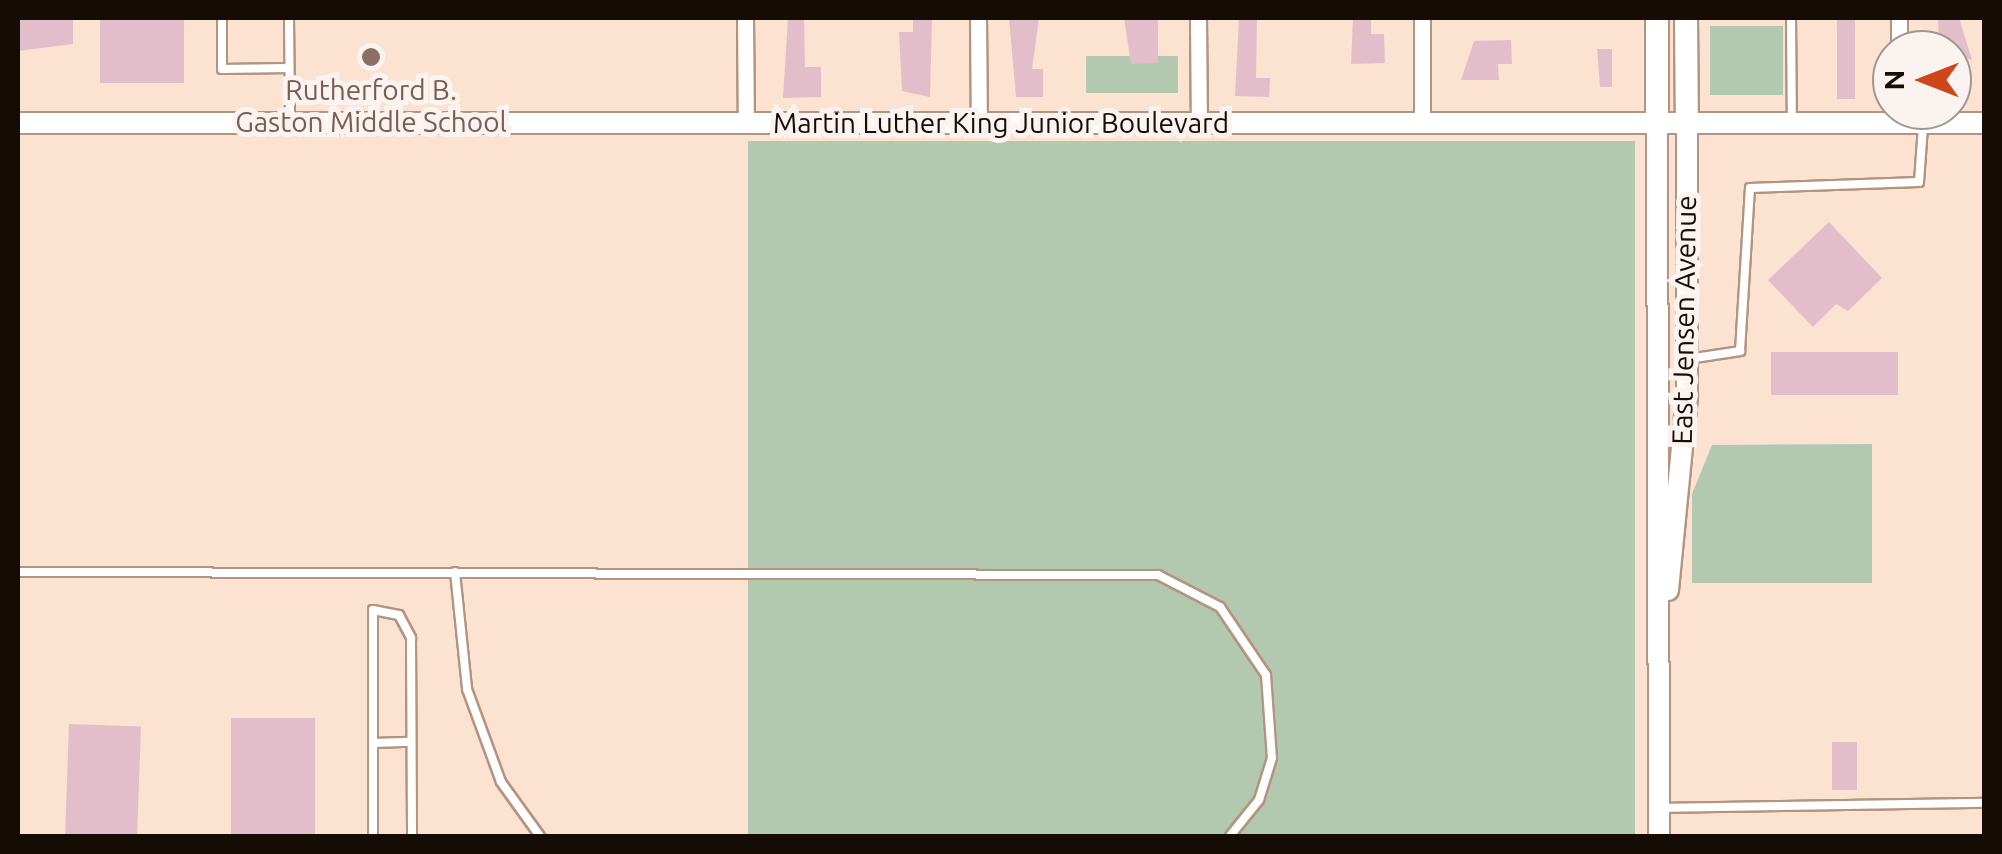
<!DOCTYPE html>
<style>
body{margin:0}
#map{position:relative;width:2002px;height:854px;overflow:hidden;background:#fce2d1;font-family:Ubuntu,sans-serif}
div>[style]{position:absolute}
.green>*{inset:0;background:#b3c9af;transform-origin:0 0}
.building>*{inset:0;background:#e1beca;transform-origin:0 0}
.roads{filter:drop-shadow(2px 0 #b39481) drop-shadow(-2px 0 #b39481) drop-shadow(0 2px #b39481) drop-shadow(0 -2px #b39481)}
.service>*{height:8px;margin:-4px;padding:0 4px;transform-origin:4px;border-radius:4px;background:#fff}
.minor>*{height:15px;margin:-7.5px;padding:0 7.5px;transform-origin:7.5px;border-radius:7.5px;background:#fff}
.tertiary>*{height:20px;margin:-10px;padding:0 10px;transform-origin:10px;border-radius:10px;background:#fff}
.secondary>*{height:22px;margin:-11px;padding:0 11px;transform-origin:11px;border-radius:11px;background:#fff}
.dots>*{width:28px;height:28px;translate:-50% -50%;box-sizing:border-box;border:5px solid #faf3ef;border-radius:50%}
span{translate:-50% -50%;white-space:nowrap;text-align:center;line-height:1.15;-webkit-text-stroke:10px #faf3ef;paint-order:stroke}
.education-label{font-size:28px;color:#785e54}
.street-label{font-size:28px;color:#160c06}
.frame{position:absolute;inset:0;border:20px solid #160c06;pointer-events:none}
.north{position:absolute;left:1872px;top:30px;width:100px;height:100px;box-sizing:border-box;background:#faf3ef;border:2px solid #9f9792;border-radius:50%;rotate:270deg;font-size:28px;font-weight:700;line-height:40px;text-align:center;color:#160c06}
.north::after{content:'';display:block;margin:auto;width:35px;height:45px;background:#cf461b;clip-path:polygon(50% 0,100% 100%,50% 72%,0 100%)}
</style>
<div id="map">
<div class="green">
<i style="left:1710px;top:26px;width:73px;height:69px"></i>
<i style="left:1086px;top:56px;width:92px;height:37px"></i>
<i style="left:1635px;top:141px;width:695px;height:887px;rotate:90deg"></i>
<i style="clip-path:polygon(1872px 444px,1872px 583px,1692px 583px,1692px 494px,1712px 445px)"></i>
</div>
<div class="building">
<i style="clip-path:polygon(18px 18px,73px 18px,73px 44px,18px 51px)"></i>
<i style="left:100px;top:18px;width:84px;height:65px"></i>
<i style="clip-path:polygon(788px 18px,804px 18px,805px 67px,821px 67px,821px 97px,783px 98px)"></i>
<i style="clip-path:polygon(913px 18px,932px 18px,930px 97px,902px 91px,899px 32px,913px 32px)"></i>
<i style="clip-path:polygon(1009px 18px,1039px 18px,1032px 69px,1043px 69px,1043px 97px,1016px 97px)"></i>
<i style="clip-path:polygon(1124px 18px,1158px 18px,1158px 63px,1131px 64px)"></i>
<i style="clip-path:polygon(1239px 18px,1257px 18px,1256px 78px,1270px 78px,1269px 97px,1235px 96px)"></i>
<i style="clip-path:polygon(1353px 18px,1371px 18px,1371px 34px,1384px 34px,1385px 63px,1351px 64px)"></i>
<i style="left:1837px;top:18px;width:18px;height:81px"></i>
<i style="clip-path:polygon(1938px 18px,1959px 18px,1972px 60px,1939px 50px)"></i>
<i style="clip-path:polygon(1511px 40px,1512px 64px,1498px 64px,1499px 80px,1461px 80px,1474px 41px)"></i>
<i style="clip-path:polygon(1597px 49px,1612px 49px,1612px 87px,1600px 87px)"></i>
<i style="clip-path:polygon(1829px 222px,1882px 278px,1848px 311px,1836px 304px,1813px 327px,1768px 280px)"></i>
<i style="left:1898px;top:352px;width:43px;height:127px;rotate:90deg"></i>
<i style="left:231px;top:718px;width:84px;height:118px"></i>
<i style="left:69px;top:724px;width:72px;height:112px;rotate:2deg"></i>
<i style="left:1832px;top:742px;width:25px;height:48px"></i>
</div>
<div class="roads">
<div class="service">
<i style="left:222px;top:18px;width:51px;rotate:90deg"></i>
<i style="left:222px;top:69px;width:67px;rotate:-0.9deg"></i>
<i style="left:289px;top:18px;width:101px;rotate:89.4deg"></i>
<i style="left:1791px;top:18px;width:105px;rotate:89.5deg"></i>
<i style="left:1688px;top:359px;width:53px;rotate:-8.7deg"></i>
<i style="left:1740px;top:351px;width:163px;rotate:-86.5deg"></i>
<i style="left:1750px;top:188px;width:169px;rotate:-2deg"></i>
<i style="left:1919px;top:182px;width:56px;rotate:-85.9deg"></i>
<i style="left:18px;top:572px;width:1140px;rotate:0.15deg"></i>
<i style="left:1158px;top:575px;width:70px;rotate:27.3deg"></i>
<i style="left:1220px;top:607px;width:82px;rotate:55.9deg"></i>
<i style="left:1266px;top:675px;width:83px;rotate:85.9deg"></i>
<i style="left:1272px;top:758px;width:44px;rotate:107.2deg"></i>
<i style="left:1259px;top:800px;width:46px;rotate:128.9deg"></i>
<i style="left:455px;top:572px;width:118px;rotate:84.1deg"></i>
<i style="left:467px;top:689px;width:99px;rotate:69.9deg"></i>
<i style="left:501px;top:782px;width:67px;rotate:54.2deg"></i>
<i style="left:373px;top:743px;width:38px;rotate:-2deg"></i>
<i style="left:1659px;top:808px;width:325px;rotate:-0.9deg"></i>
<i style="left:373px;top:836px;width:226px;rotate:-90deg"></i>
<i style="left:373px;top:610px;width:26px;rotate:11deg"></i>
<i style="left:399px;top:615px;width:26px;rotate:62deg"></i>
<i style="left:411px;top:638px;width:198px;rotate:89.7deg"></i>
</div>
<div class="minor">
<i style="left:745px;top:18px;width:105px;rotate:89.5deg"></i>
<i style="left:978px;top:18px;width:105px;rotate:89.5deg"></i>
<i style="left:1198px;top:18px;width:105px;rotate:89.5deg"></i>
<i style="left:1422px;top:18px;width:105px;rotate:90deg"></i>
<i style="left:1899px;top:18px;width:32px;rotate:90deg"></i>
</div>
<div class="tertiary">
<i style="left:18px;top:123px;width:1966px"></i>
<i style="left:1657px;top:123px;width:713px;rotate:89.84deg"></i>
<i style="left:1668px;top:590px;width:196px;rotate:-84.4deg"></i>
<i style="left:1687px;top:395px;width:272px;rotate:-90deg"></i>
</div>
<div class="secondary">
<i style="left:1657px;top:18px;width:105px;rotate:90deg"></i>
<i style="left:1686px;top:18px;width:105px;rotate:89.5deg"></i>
</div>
</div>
<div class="dots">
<i style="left:371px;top:57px;background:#8d6e63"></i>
</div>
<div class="education-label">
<span style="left:371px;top:106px">Rutherford B.<br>Gaston Middle School</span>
</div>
<div class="street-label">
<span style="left:1001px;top:123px">Martin Luther King Junior Boulevard</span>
<span style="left:1684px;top:320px;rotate:-89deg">East Jensen Avenue</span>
</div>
<div class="frame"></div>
<div class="north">N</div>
</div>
